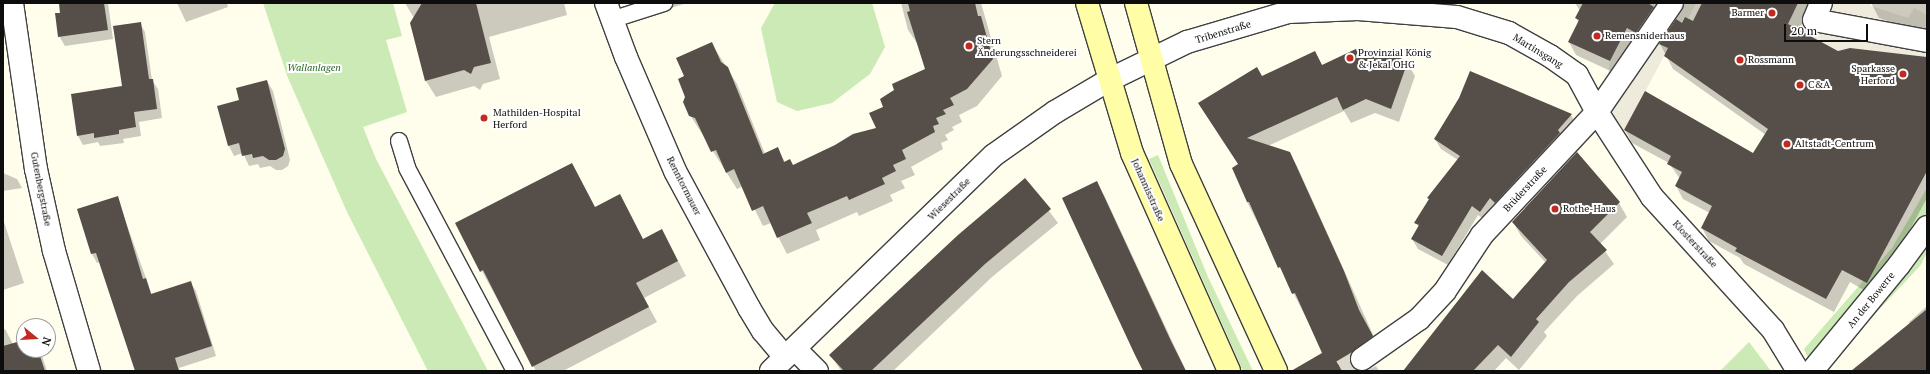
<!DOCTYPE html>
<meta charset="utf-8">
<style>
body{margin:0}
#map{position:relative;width:1930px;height:374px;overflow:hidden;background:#fffdec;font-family:"PT Serif",serif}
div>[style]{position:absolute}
.green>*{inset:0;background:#cbeab5}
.plaza>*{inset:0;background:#efebdc}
.shadow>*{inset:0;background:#0003}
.building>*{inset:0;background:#564f49}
.street-tunnel>*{height:22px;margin-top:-11px;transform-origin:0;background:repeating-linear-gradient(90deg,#dbd9cb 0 22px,transparent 0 33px)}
.roads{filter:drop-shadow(1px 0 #404040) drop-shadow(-1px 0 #404040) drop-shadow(0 1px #404040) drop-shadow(0 -1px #404040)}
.lane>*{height:16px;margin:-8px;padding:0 8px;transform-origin:8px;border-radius:8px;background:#fff}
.street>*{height:22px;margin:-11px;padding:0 11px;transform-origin:11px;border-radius:11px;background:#fff}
.secondary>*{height:22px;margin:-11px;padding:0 11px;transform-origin:11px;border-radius:11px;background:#fffea7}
.dots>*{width:11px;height:11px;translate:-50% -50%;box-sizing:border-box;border:2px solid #fff;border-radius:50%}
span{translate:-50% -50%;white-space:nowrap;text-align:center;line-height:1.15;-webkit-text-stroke:4px #fff;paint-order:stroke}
.poi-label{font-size:10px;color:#0d0d0d}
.right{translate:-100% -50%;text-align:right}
.left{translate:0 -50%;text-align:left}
.street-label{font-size:10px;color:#0d0d0d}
.park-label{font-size:10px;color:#24661c;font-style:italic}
.frame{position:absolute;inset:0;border:4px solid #0d0d0d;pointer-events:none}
.north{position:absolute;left:16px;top:318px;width:40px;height:40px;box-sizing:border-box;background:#fff;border:1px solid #9e9e9e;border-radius:50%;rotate:108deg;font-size:11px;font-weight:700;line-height:16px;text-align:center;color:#0d0d0d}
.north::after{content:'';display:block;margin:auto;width:14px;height:18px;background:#c02a21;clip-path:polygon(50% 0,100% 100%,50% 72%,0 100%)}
.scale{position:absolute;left:1784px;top:24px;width:84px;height:18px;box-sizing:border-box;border:2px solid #0d0d0d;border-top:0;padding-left:5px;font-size:12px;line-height:14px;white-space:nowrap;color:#0d0d0d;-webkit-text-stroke:3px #fff;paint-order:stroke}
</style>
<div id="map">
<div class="green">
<i style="clip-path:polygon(263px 3px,393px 3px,402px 36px,386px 40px,407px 112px,363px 127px,376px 159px,488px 371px,428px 371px,347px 212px,288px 78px)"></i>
<i style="clip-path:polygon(775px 3px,872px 3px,885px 47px,870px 74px,832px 103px,797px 111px,777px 102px,761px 28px)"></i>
<i style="clip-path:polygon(1158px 155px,1208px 277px,1253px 371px,1243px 371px,1149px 159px)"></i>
<i style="clip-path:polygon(1927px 188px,1927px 253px,1920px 266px,1829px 363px,1814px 371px,1804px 349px,1892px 248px)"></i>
<i style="clip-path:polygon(1749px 342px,1771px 371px,1720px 371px)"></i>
</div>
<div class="plaza">
<i style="clip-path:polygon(1648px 3px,1696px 3px,1688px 19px,1685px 17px,1624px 131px,1604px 101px,1610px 61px,1628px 28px,1635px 32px,1652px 6px)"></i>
<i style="clip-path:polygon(1798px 3px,1870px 3px,1871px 6px,1908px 18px,1914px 8px,1927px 15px,1927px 57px,1850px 48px,1842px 53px,1788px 24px)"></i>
</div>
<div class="shadow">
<i style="clip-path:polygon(60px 3px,108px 3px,113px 39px,65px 46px,59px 36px)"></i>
<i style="clip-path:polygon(177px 3px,227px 3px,228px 7px,186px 22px)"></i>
<i style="clip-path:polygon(405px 3px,564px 3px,567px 15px,489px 37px,500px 79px,483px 84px,480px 90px,474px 86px,436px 97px,426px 81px,411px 24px,414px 18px)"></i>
<i style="clip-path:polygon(638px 3px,687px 3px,645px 16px)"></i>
<i style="clip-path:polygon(901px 3px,981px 3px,1002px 76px,977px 106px,959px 115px,962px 122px,952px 127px,954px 130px,945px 135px,948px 140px,941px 143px,943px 149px,911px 167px,915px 175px,901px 181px,905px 188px,890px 195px,893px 201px,859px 216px,857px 212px,816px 230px,820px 240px,787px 254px,771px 223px,763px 226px,743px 186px,737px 189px,690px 115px,686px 77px,712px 44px,737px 84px,765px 154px,777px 148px,785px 162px,793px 166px,877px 129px,884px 108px,926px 69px,919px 46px,908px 30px)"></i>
<i style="clip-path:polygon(1575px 3px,1813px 3px,1798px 31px,1838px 52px,1927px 58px,1927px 198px,1874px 296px,1850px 282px,1834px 312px,1744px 264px,1740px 258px,1709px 241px,1702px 228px,1710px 213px,1683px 199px,1676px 186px,1680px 179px,1669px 163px,1632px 143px,1625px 130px,1753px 154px,1766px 135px,1673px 69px,1660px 44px,1685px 5px,1680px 3px,1617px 74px,1576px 55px,1569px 42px,1579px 23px,1576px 18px,1580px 11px)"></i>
<i style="clip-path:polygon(1871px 3px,1927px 3px,1927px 34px,1879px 18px)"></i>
<i style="clip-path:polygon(140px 23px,145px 32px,152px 80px,158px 89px,162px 118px,139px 122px,141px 136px,123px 139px,124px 143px,100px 146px,98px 142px,83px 145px,78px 136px,124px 87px)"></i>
<i style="clip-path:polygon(1315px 52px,1322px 65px,1376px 54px,1407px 62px,1415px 76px,1399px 122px,1375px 113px,1351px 123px,1344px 111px,1268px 146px,1289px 152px,1297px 166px,1380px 350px,1358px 367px,1360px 371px,1320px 371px,1324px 353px,1247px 202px,1239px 165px,1262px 77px)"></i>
<i style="clip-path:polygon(267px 81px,273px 91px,290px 160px,288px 166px,282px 170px,276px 170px,270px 166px,260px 168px,258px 164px,249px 166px,243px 153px,234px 156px,229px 146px,240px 101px)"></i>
<i style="clip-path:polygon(1571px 115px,1577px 125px,1486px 221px,1478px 215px,1448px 265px,1418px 249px,1412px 239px,1419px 228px,1416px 223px,1458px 160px,1441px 149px,1435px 139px)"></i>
<i style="clip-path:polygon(1577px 153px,1619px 203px,1627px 217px,1600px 244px,1614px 264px,1577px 296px,1544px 332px,1547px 336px,1519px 370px,1506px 358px,1494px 371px,1405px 371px,1513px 300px,1546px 263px,1521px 236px,1513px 222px)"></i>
<i style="clip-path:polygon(3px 173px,17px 179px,22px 188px,3px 191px)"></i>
<i style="clip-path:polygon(1025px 179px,1058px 223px,992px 277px,893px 371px,841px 371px,831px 355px)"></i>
<i style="clip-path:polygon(1097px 183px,1105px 197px,1186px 371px,1144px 371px)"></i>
<i style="clip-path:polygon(117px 197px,152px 295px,190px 282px,196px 291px,216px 356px,179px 368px,180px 371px,136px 371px,101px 262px,97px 263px,92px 254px,78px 209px)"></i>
<i style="clip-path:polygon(3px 219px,24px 283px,3px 290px)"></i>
<i style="clip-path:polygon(456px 223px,643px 240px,670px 245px,686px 276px,644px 298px,657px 322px,563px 371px,536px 371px)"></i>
<i style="clip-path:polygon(1927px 306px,1927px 371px,1870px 371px,1910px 324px,1909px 322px)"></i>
<i style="clip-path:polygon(5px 329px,13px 344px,24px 341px,24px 350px,40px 350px,47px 371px,3px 371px,3px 330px)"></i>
<i style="clip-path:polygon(1376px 366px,1379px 371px,1366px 371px)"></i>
</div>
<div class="building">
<i style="clip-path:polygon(59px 3px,104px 3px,108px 30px,58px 37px,55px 13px,60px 13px)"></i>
<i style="clip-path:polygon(422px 3px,476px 3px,491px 63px,474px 67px,471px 74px,464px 70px,425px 81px,410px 23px)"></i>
<i style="clip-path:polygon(908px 3px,975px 3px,978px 16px,981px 16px,993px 59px,967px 89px,950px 98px,954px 105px,943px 110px,946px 114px,936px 118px,939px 124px,933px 126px,935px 132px,902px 150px,906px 159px,893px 165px,896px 171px,882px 178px,885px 184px,849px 200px,847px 196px,807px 213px,812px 223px,777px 238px,763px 206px,752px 211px,734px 169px,726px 173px,716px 150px,711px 152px,695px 118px,689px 116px,683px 102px,685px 97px,678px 79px,684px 76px,676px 58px,712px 42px,721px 62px,728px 67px,763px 154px,778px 147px,784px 162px,790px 159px,793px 165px,835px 145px,853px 134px,876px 128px,869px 113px,883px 107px,880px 99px,894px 90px,892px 84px,925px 69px,907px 12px,910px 11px)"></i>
<i style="clip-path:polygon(1583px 3px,1648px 3px,1654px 7px,1636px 33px,1627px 28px,1610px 61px,1568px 42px,1579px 20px,1575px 18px)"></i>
<i style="clip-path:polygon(1702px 3px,1798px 3px,1788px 24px,1838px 51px,1850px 48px,1927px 57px,1927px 171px,1867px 283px,1842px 270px,1826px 299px,1735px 251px,1737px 248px,1701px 228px,1712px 206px,1675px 186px,1682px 172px,1667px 164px,1671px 156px,1624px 130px,1645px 91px,1753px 153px,1768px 129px,1664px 56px,1668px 48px,1659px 44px,1676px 19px,1682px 23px,1685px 17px,1693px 21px)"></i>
<i style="clip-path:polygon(141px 22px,149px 79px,153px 79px,157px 109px,134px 112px,136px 127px,119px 130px,119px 134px,94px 138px,94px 133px,77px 136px,71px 94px,122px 86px,113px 26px)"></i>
<i style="clip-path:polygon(1360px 47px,1375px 53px,1376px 49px,1408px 61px,1391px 109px,1366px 99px,1343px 110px,1337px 97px,1247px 138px,1290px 152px,1344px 271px,1359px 310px,1373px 336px,1351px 354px,1352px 366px,1360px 371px,1291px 371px,1322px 353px,1295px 293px,1292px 294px,1280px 267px,1278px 268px,1249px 202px,1247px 202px,1232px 168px,1238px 164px,1198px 103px,1257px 67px,1262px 76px,1315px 51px,1322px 65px)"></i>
<i style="clip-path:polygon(1470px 71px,1572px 114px,1558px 130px,1560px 133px,1495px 203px,1490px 198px,1480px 212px,1472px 206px,1442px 256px,1411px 239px,1419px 225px,1414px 223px,1429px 199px,1427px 198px,1460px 156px,1434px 139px,1459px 98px)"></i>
<i style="clip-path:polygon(267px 80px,285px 149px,283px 156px,276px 160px,269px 160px,263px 156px,253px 158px,252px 154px,242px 156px,239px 143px,228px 146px,217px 106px,239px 100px,236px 88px)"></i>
<i style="clip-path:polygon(1577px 152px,1620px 202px,1590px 232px,1607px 250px,1569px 282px,1536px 319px,1539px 322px,1511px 357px,1498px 345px,1473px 371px,1403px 371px,1482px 270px,1513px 299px,1547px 260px,1512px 222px)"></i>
<i style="clip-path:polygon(572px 163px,595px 207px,620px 194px,643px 239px,662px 229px,678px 261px,636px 283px,649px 307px,532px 367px,483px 270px,480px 272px,455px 223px)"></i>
<i style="clip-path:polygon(1025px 178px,1051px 209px,985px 264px,871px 371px,844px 371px,829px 355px,958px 235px)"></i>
<i style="clip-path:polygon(1097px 181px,1171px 341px,1186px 371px,1143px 371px,1135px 355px,1062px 198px)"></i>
<i style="clip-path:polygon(118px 196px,143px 279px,146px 278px,151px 294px,191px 281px,195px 294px,212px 346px,175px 358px,179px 371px,135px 371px,96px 253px,91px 254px,77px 209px)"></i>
<i style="clip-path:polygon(1927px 309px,1927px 371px,1851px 371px)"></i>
<i style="clip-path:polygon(24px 340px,24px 350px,38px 350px,45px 371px,3px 371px,3px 346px)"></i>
</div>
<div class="street-tunnel">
<i style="left:1342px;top:371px;width:23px;rotate:-31deg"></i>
</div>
<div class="roads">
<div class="lane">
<i style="left:611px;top:20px;width:56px;rotate:-17.8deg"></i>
<i style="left:399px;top:141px;width:28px;rotate:73deg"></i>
<i style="left:407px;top:168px;width:230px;rotate:62deg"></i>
</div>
<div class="street">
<i style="left:12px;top:3px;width:168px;rotate:81.8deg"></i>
<i style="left:36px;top:169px;width:84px;rotate:77.6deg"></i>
<i style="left:54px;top:251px;width:125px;rotate:73.7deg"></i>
<i style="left:606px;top:3px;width:58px;rotate:69.7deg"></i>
<i style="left:626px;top:57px;width:124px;rotate:66.7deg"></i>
<i style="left:675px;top:171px;width:156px;rotate:61.6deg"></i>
<i style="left:749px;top:308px;width:27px;rotate:59deg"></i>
<i style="left:763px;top:331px;width:34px;rotate:50deg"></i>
<i style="left:1821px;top:3px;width:18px;rotate:112deg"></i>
<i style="left:1814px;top:20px;width:115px;rotate:10.5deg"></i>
<i style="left:795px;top:349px;width:31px;rotate:45deg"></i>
<i style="left:1362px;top:359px;width:70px;rotate:-35.1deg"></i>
<i style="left:1419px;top:319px;width:38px;rotate:-47deg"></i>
<i style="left:1445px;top:291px;width:67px;rotate:-56.5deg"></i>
<i style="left:1482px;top:235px;width:168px;rotate:-46.9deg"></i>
<i style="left:1597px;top:112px;width:132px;rotate:-55.5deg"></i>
<i style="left:771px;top:371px;width:310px;rotate:-44.1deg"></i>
<i style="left:994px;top:155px;width:75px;rotate:-35.2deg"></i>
<i style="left:1055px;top:112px;width:63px;rotate:-30.7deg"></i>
<i style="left:1109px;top:80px;width:87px;rotate:-26deg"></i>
<i style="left:1187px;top:42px;width:105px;rotate:-16.5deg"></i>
<i style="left:1288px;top:12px;width:70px;rotate:-2.5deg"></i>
<i style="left:1358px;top:9px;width:99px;rotate:4.6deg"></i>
<i style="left:1457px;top:17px;width:54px;rotate:17.1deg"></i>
<i style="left:1509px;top:33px;width:47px;rotate:29.3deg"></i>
<i style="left:1550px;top:56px;width:33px;rotate:35deg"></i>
<i style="left:1577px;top:75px;width:42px;rotate:61.6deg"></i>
<i style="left:1597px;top:112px;width:101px;rotate:57.1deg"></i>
<i style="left:1652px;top:197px;width:180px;rotate:47.7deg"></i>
<i style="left:1773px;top:330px;width:48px;rotate:58.6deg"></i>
<i style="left:1812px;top:371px;width:137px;rotate:-50.6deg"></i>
<i style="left:1899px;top:265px;width:47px;rotate:-53.6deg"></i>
</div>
<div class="secondary">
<i style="left:1087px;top:3px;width:157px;rotate:73.3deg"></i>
<i style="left:1132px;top:153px;width:239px;rotate:66deg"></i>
<i style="left:1136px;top:3px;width:167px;rotate:74.4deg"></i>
<i style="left:1181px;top:164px;width:228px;rotate:65.3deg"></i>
</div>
</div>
<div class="dots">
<i style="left:1772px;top:13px;background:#c02a21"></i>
<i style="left:1597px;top:36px;background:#c02a21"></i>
<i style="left:969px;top:46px;background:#c02a21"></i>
<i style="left:1350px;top:58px;background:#c02a21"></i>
<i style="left:1740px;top:60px;background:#c02a21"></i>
<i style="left:1903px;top:74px;background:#c02a21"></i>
<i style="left:1800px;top:85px;background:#c02a21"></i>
<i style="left:484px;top:118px;background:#c02a21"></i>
<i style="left:1787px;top:144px;background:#c02a21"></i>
<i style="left:1555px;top:209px;background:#c02a21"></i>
</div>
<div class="poi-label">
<span class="right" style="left:1764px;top:13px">Barmer</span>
<span class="left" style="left:1605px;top:36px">Remensniderhaus</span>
<span class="left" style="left:977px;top:46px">Stern<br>Änderungsschneiderei</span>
<span class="left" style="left:1358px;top:58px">Provinzial König<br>&amp; Jekal OHG</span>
<span class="left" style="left:1748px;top:60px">Rossmann</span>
<span class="right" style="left:1895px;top:74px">Sparkasse<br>Herford</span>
<span class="left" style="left:1808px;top:85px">C&amp;A</span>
<span class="left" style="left:493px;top:118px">Mathilden-Hospital<br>Herford</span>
<span class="left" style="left:1795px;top:144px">Altstadt-Centrum</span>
<span class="left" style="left:1563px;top:209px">Rothe-Haus</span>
</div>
<div class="street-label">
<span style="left:1223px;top:32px;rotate:-17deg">Tribenstraße</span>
<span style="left:1538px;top:51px;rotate:31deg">Martinsgang</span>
<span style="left:684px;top:186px;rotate:63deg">Renntormauer</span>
<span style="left:41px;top:189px;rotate:79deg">Gutenbergstraße</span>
<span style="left:1525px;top:189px;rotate:-47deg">Brüderstraße</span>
<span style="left:1148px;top:190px;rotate:66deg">Johannisstraße</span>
<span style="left:949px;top:199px;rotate:-45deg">Wiesestraße</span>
<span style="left:1695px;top:244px;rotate:47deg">Klosterstraße</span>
<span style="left:1871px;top:300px;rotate:-51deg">An der Bowerre</span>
</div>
<div class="park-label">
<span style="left:314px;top:68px">Wallanlagen</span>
</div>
<div class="frame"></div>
<div class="north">N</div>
<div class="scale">20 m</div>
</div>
